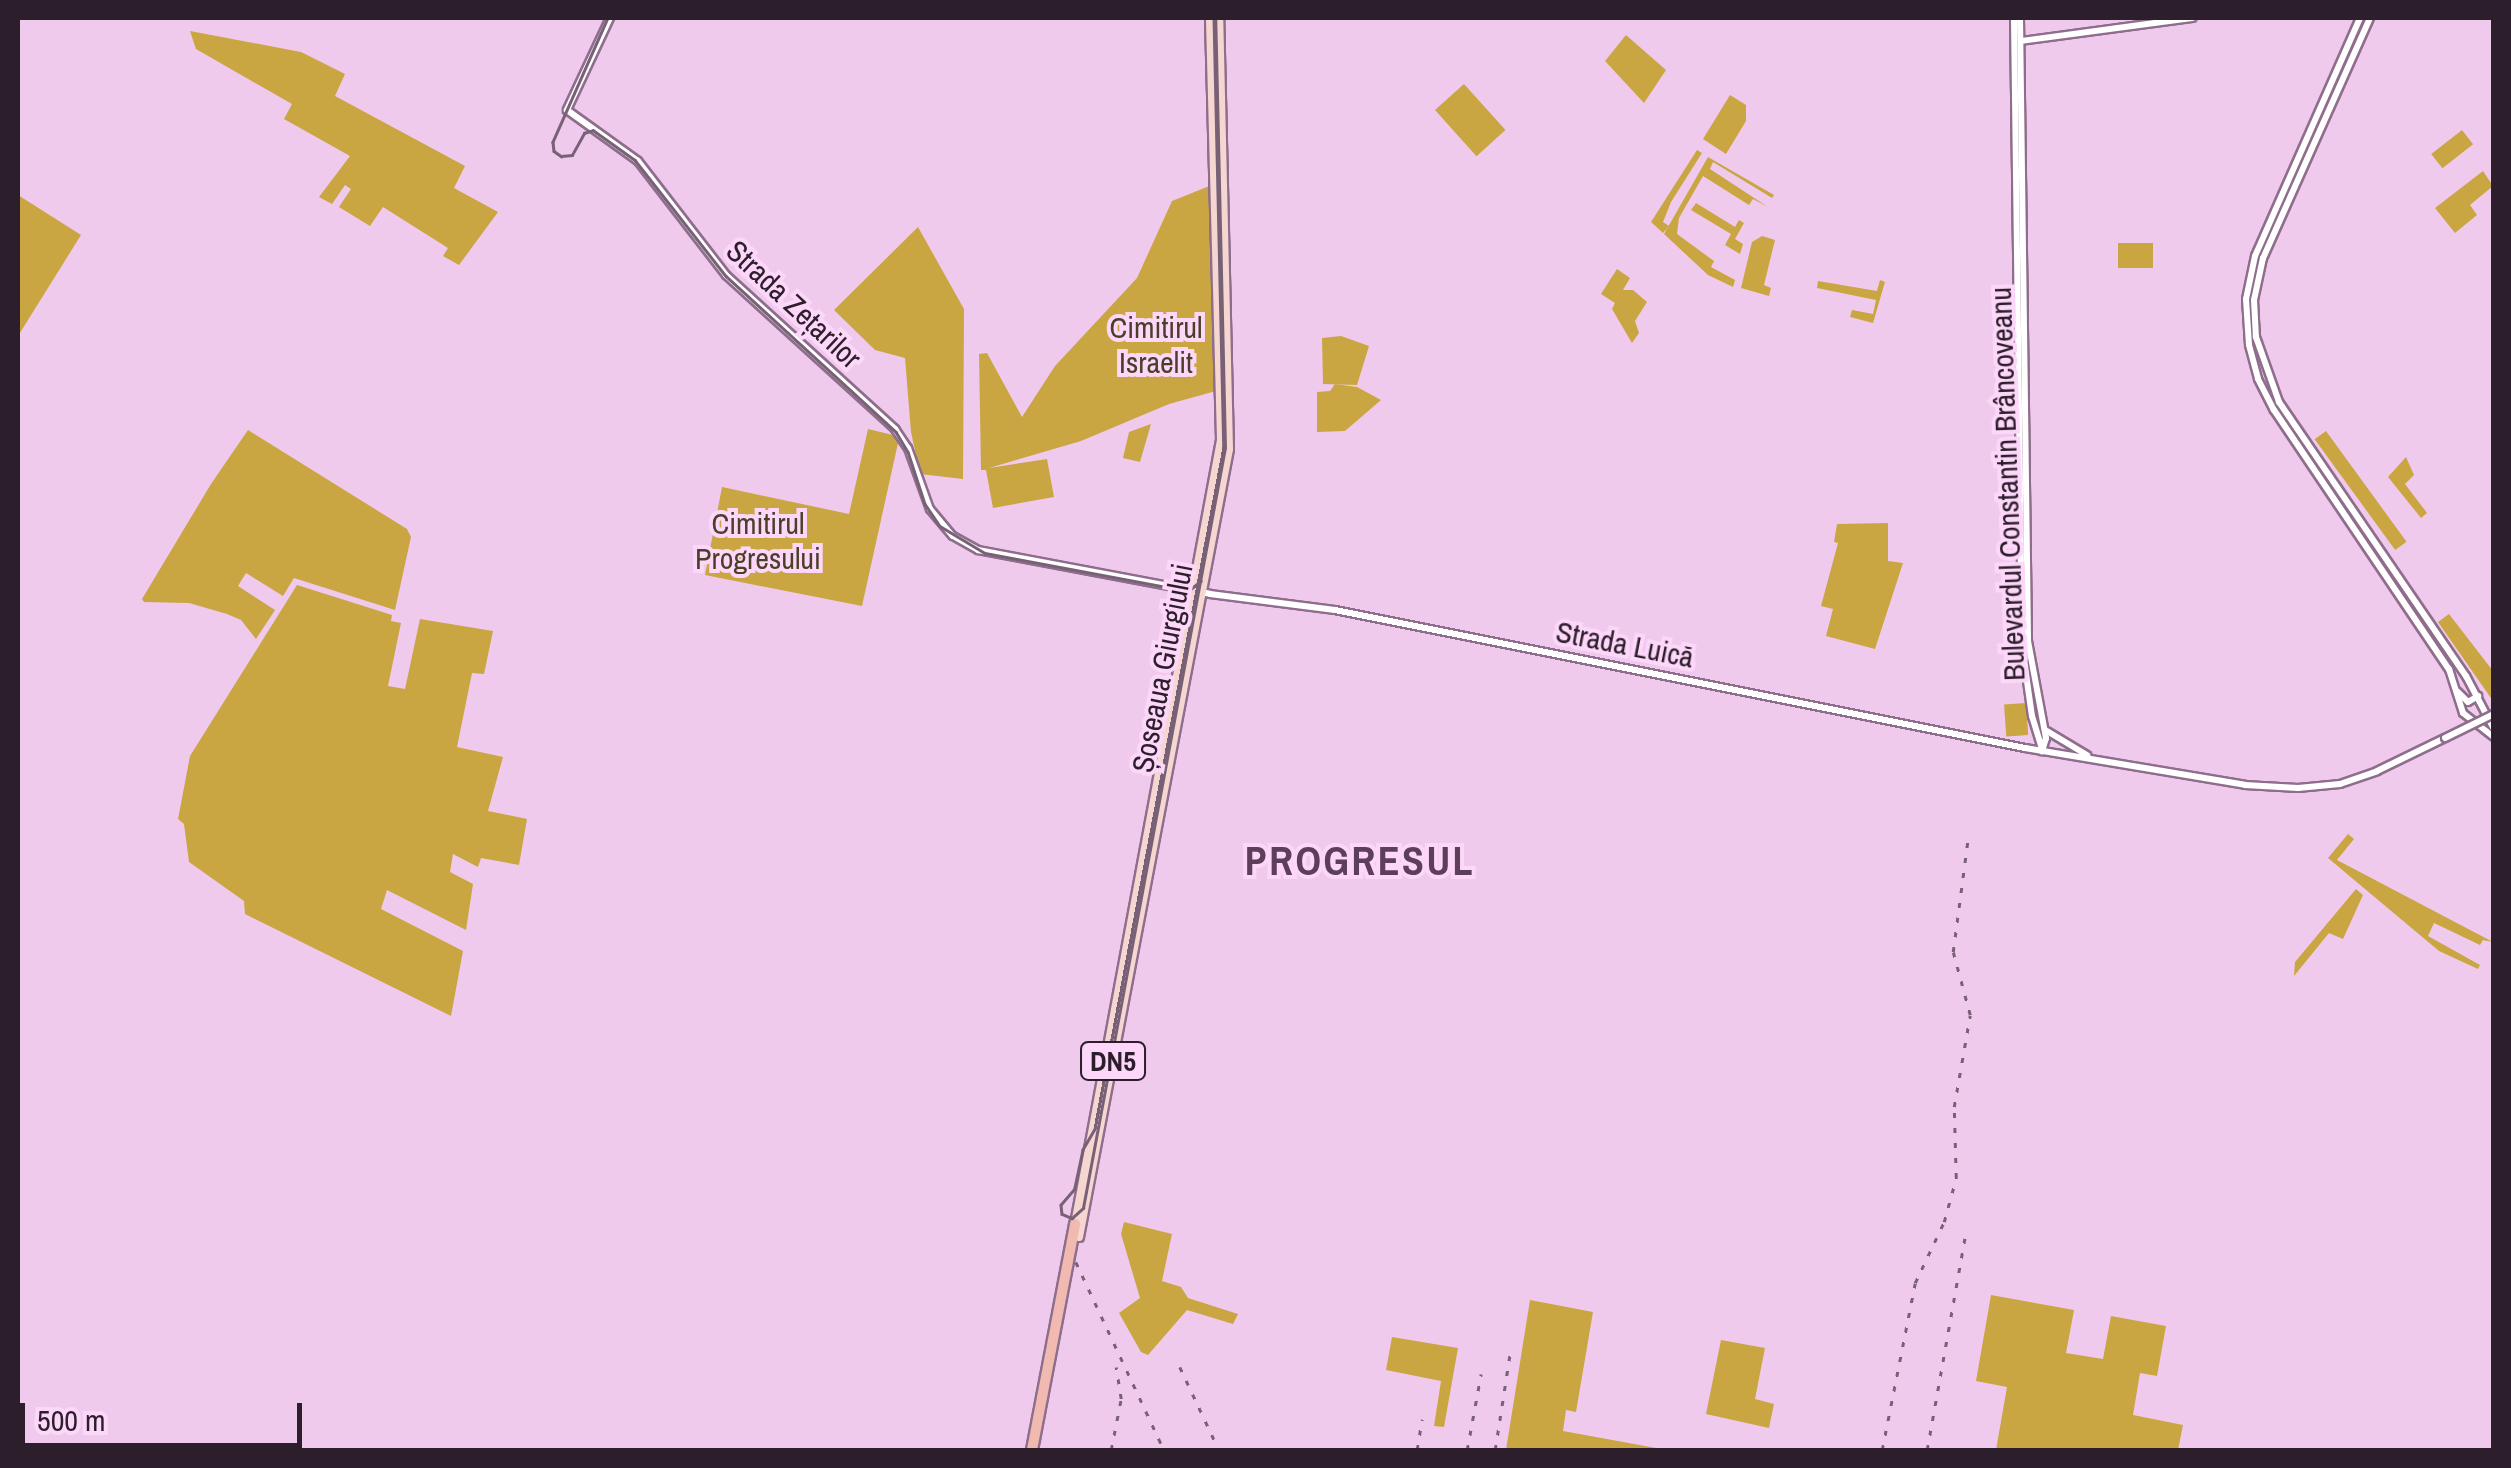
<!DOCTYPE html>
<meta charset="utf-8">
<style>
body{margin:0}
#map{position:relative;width:2511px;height:1468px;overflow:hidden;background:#efcaec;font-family:"Archivo Narrow",sans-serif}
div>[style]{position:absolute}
.green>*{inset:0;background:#c9a642;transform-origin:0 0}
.roads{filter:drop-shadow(2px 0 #8f6d8c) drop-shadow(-2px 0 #8f6d8c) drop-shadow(0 2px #8f6d8c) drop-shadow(0 -2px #8f6d8c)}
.secondary>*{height:6px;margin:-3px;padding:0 3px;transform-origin:3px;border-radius:3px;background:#fff}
.primary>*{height:8px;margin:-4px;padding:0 4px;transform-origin:4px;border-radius:4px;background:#f6d6d0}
.highway>*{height:10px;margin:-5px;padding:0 5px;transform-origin:5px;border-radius:5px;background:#f0bab1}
.tram>*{height:2.5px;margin:-1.25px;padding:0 1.25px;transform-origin:1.25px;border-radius:1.25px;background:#786176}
.rail>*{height:2.5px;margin-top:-1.25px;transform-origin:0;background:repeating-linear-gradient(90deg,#786176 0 5px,transparent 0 15px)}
.bridges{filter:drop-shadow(2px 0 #8f6d8c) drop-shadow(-2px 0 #8f6d8c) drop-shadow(0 2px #8f6d8c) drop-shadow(0 -2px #8f6d8c)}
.secondary-bridge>*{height:6px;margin:-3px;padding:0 3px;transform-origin:3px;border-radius:3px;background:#fff}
span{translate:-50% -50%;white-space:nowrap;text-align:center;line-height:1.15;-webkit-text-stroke:8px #fdd7f9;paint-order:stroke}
.shield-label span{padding:2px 8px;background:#fdd7f9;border:2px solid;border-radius:8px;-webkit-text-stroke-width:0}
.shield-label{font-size:28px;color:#2c1e2b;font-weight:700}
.street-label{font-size:30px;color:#2c1e2b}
.park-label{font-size:30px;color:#4a4028}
.district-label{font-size:40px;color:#5d3e5b;font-weight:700;letter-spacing:2.5px}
.frame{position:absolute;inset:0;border:20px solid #2c1e2b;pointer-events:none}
.scale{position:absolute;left:20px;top:1403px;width:282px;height:45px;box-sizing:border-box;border:5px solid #2c1e2b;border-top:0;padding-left:12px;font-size:30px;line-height:35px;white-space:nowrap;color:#2c1e2b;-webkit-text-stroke:8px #fdd7f9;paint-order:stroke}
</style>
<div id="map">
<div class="green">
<i style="clip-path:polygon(190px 31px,301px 52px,345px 74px,335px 96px,465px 166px,454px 188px,498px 212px,459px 265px,443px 256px,448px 248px,383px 207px,370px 226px,339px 207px,351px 189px,345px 185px,332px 204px,319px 197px,350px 156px,284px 119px,292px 104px,196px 49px)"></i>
<i style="clip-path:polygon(1626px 35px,1666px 70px,1644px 103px,1605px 61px)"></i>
<i style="left:1464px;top:84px;width:62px;height:39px;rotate:48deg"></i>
<i style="clip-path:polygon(1730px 95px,1746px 105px,1746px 121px,1726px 154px,1703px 139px)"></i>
<i style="left:2462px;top:130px;width:18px;height:39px;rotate:52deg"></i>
<i style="clip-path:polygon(1697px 150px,1702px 153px,1671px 202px,1663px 222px,1669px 226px,1663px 233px,1651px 222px)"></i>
<i style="clip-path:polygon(1708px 157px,1774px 195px,1772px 198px,1713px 162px,1710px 169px,1768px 207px,1753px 199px,1749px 205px,1703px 176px,1679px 218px,1677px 234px,1714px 261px,1711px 267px,1735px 280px,1733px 287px,1708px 275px,1664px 234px)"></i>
<i style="clip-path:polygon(2483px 171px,2493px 186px,2470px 205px,2477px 215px,2455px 233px,2435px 208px)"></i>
<i style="clip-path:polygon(1212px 185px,1216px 391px,1169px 404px,1081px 441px,989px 468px,1047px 459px,1054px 497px,993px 508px,986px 470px,981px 470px,979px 354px,987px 353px,1022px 417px,1055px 366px,1137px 278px,1172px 201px)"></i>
<i style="clip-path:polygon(18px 195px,81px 235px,18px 336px)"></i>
<i style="clip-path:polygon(1696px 203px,1735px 227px,1739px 220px,1744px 223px,1735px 239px,1743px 244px,1740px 254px,1725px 245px,1731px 234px,1691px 210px)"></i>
<i style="clip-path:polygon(918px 227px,964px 309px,963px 479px,920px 474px,911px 432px,905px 358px,875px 350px,834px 310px)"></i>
<i style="clip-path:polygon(1762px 236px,1775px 240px,1764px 285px,1771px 288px,1769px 296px,1741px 288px,1752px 242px)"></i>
<i style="left:2153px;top:243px;width:25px;height:35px;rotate:90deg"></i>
<i style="clip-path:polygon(1617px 269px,1630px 278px,1623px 290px,1633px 290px,1647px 302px,1635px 321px,1639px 333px,1632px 343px,1612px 309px,1615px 303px,1601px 294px)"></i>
<i style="clip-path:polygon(1880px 280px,1885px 282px,1873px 323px,1850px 317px,1852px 310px,1873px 314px,1876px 300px,1817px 288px,1818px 281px,1877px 291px)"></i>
<i style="clip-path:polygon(1341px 336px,1369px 346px,1357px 385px,1323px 384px,1322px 338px)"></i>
<i style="clip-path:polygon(1335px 384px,1357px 387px,1381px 400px,1345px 431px,1317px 432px,1317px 392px,1330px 391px)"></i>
<i style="clip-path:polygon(1151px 424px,1140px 462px,1123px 458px,1129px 432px)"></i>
<i style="clip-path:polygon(868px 429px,893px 435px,898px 443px,862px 606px,705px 575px,722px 487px,849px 514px)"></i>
<i style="clip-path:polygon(248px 430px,407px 529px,411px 537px,395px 610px,294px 578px,283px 596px,246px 573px,238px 586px,275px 610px,256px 639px,241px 620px,227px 614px,189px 603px,144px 602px,142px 599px,211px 484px)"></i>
<i style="left:2326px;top:431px;width:137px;height:14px;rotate:54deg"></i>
<i style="clip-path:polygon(2406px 457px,2414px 475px,2405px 484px,2427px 513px,2421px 518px,2388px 477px)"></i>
<i style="clip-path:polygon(1888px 523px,1888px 561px,1903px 563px,1875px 649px,1826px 636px,1833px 609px,1821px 606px,1838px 543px,1834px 542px,1837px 524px)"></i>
<i style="clip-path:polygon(297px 585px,392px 615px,391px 621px,401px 623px,388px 686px,405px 689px,420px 619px,493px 631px,484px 674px,472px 673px,457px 747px,503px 757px,488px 811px,527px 819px,519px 865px,481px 858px,478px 867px,453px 854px,450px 872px,473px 884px,466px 930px,387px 890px,381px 909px,463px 951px,451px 1016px,245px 914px,244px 901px,189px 862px,184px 824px,178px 819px,190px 756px)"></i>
<i style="clip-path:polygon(2449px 614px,2493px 671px,2493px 701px,2438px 622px)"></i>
<i style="left:2026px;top:703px;width:32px;height:22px;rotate:86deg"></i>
<i style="clip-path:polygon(2348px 834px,2354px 839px,2337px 860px,2493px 942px,2483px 940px,2480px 945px,2434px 923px,2428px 936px,2480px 965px,2478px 969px,2439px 951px,2328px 858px)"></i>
<i style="clip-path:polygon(2356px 889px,2363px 895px,2343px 939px,2329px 933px,2294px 976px,2295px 962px)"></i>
<i style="clip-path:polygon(1124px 1222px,1172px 1234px,1162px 1281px,1181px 1287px,1188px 1298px,1238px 1314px,1233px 1324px,1187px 1310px,1148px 1355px,1141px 1352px,1119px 1313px,1140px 1298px,1121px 1234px)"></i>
<i style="clip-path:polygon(1991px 1295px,2074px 1310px,2066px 1353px,2103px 1359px,2111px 1316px,2166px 1326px,2157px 1376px,2140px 1373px,2133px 1415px,2183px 1425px,2178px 1450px,1996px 1450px,2007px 1387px,1976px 1381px)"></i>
<i style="clip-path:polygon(1530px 1300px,1593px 1312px,1576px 1412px,1566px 1410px,1563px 1431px,1667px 1450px,1506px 1450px)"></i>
<i style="clip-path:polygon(1392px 1337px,1458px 1348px,1444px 1427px,1434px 1426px,1441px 1381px,1386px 1370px)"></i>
<i style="clip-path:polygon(1721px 1340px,1765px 1348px,1755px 1399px,1774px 1404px,1769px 1428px,1706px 1414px)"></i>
</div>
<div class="roads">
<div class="secondary">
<i style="left:610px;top:18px;width:102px;rotate:115.1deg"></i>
<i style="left:567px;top:110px;width:87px;rotate:35.7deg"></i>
<i style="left:638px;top:161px;width:144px;rotate:52.3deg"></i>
<i style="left:726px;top:275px;width:229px;rotate:42.3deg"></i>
<i style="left:895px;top:429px;width:23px;rotate:56deg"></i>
<i style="left:908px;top:448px;width:65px;rotate:70.2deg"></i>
<i style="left:930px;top:509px;width:35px;rotate:50deg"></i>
<i style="left:953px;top:536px;width:29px;rotate:29deg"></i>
<i style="left:978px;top:550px;width:236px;rotate:10.7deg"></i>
<i style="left:1210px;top:594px;width:126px;rotate:7.3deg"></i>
<i style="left:1335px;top:610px;width:704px;rotate:11.31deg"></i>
<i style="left:2025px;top:748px;width:223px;rotate:9.5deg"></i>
<i style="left:2245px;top:785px;width:53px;rotate:3.2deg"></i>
<i style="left:2298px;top:788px;width:42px;rotate:-5.4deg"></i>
<i style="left:2340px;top:784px;width:39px;rotate:-19deg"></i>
<i style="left:2377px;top:771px;width:76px;rotate:-25.9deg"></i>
<i style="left:2014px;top:18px;width:628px;rotate:89.27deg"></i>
<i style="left:2022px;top:646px;width:71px;rotate:81.9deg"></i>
<i style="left:2032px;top:716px;width:34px;rotate:73deg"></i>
<i style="left:2020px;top:18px;width:623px;rotate:89.26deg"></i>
<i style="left:2028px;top:641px;width:99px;rotate:79.5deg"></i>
<i style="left:2046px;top:738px;width:14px;rotate:107deg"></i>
<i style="left:2360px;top:18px;width:260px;rotate:113.8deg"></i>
<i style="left:2255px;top:256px;width:44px;rotate:101.8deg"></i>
<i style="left:2246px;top:299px;width:46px;rotate:86.3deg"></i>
<i style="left:2249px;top:345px;width:35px;rotate:75deg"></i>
<i style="left:2258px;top:379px;width:35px;rotate:63deg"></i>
<i style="left:2274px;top:410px;width:313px;rotate:56deg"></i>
<i style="left:2449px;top:669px;width:46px;rotate:72.3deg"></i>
<i style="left:2463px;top:713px;width:39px;rotate:38deg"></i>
<i style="left:2370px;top:18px;width:263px;rotate:114deg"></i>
<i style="left:2263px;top:258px;width:43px;rotate:102.1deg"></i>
<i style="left:2254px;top:300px;width:37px;rotate:87deg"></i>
<i style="left:2256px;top:337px;width:69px;rotate:70.5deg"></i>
<i style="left:2279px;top:402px;width:332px;rotate:55.7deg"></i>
<i style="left:2466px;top:676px;width:60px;rotate:62.2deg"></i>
<i style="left:2021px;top:41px;width:173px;rotate:-7.7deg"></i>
<i style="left:2458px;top:692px;width:14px;rotate:45deg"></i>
<i style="left:2468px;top:702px;width:12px;rotate:-31deg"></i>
<i style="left:2047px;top:731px;width:47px;rotate:31deg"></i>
</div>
<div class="primary">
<i style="left:1075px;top:1224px;width:797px;rotate:-79.45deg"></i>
<i style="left:1221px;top:440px;width:422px;rotate:-91.5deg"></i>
<i style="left:1079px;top:1237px;width:802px;rotate:-79.22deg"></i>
<i style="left:1229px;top:449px;width:431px;rotate:-91.3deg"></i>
</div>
<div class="highway">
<i style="left:1032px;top:1450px;width:230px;rotate:-79.2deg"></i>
</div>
</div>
<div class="tram">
<i style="left:608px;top:18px;width:136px;rotate:113.9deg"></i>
<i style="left:553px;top:142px;width:9px;rotate:84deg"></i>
<i style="left:554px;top:151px;width:9px;rotate:36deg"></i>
<i style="left:561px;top:156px;width:11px;rotate:-5deg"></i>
<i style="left:572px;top:155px;width:25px;rotate:-61deg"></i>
<i style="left:584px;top:133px;width:9px;rotate:-18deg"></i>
<i style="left:593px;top:130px;width:52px;rotate:35.5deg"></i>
<i style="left:635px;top:160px;width:147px;rotate:51.9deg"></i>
<i style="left:726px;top:276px;width:231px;rotate:42.5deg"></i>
<i style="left:896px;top:432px;width:23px;rotate:59deg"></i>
<i style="left:908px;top:452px;width:55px;rotate:71.9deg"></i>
<i style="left:925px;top:504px;width:27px;rotate:56deg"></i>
<i style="left:940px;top:526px;width:52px;rotate:31deg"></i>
<i style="left:985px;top:553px;width:207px;rotate:10.6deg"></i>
<i style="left:1188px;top:591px;width:16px;rotate:-38deg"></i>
<i style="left:1214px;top:18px;width:429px;rotate:88.7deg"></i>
<i style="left:1224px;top:447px;width:694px;rotate:100.71deg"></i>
<i style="left:1095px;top:1129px;width:24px;rotate:120deg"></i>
<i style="left:1083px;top:1150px;width:40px;rotate:102deg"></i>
<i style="left:1075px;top:1189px;width:21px;rotate:131deg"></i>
<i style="left:1061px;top:1205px;width:9px;rotate:84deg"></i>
<i style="left:1062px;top:1214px;width:11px;rotate:22deg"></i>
<i style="left:1072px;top:1218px;width:15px;rotate:-42deg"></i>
<i style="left:1083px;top:1208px;width:773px;rotate:-79.42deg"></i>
<i style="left:1225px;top:448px;width:430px;rotate:-91.3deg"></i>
</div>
<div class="rail">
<i style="left:1076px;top:1262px;width:208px;rotate:64.9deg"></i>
<i style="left:1180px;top:1367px;width:92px;rotate:64.8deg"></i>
<i style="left:1111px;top:1450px;width:52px;rotate:-78.9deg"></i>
<i style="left:1121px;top:1399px;width:32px;rotate:-99deg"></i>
<i style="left:1417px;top:1450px;width:31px;rotate:-81deg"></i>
<i style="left:1467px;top:1450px;width:77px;rotate:-79.6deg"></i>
<i style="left:1495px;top:1450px;width:104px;rotate:-81.2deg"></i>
<i style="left:1882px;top:1450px;width:170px;rotate:-78.8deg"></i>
<i style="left:1915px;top:1283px;width:68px;rotate:-64.6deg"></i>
<i style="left:1944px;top:1222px;width:46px;rotate:-74.7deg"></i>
<i style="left:1956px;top:1178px;width:71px;rotate:-91.6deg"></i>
<i style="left:1954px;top:1107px;width:93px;rotate:-80.1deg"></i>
<i style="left:1970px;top:1015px;width:65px;rotate:-105.1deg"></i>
<i style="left:1953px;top:952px;width:115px;rotate:-82.5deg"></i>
<i style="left:1927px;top:1450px;width:223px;rotate:-79.9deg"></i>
</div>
<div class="bridges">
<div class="secondary-bridge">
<i style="left:2445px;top:738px;width:55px;rotate:-26.1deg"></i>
</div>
</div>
<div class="shield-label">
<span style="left:1113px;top:1061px">DN5</span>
</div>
<div class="street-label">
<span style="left:794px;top:304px;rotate:43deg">Strada Zețarilor</span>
<span style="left:2007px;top:484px;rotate:-92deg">Bulevardul Constantin Brâncoveanu</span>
<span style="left:1625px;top:644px;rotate:11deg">Strada Luică</span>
<span style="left:1162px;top:668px;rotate:-79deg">Șoseaua Giurgiului</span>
</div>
<div class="park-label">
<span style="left:1156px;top:344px">Cimitirul<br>Israelit</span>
<span style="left:758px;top:540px">Cimitirul<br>Progresului</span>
</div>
<div class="district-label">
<span style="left:1360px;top:861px">PROGRESUL</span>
</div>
<div class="frame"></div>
<div class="scale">500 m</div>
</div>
